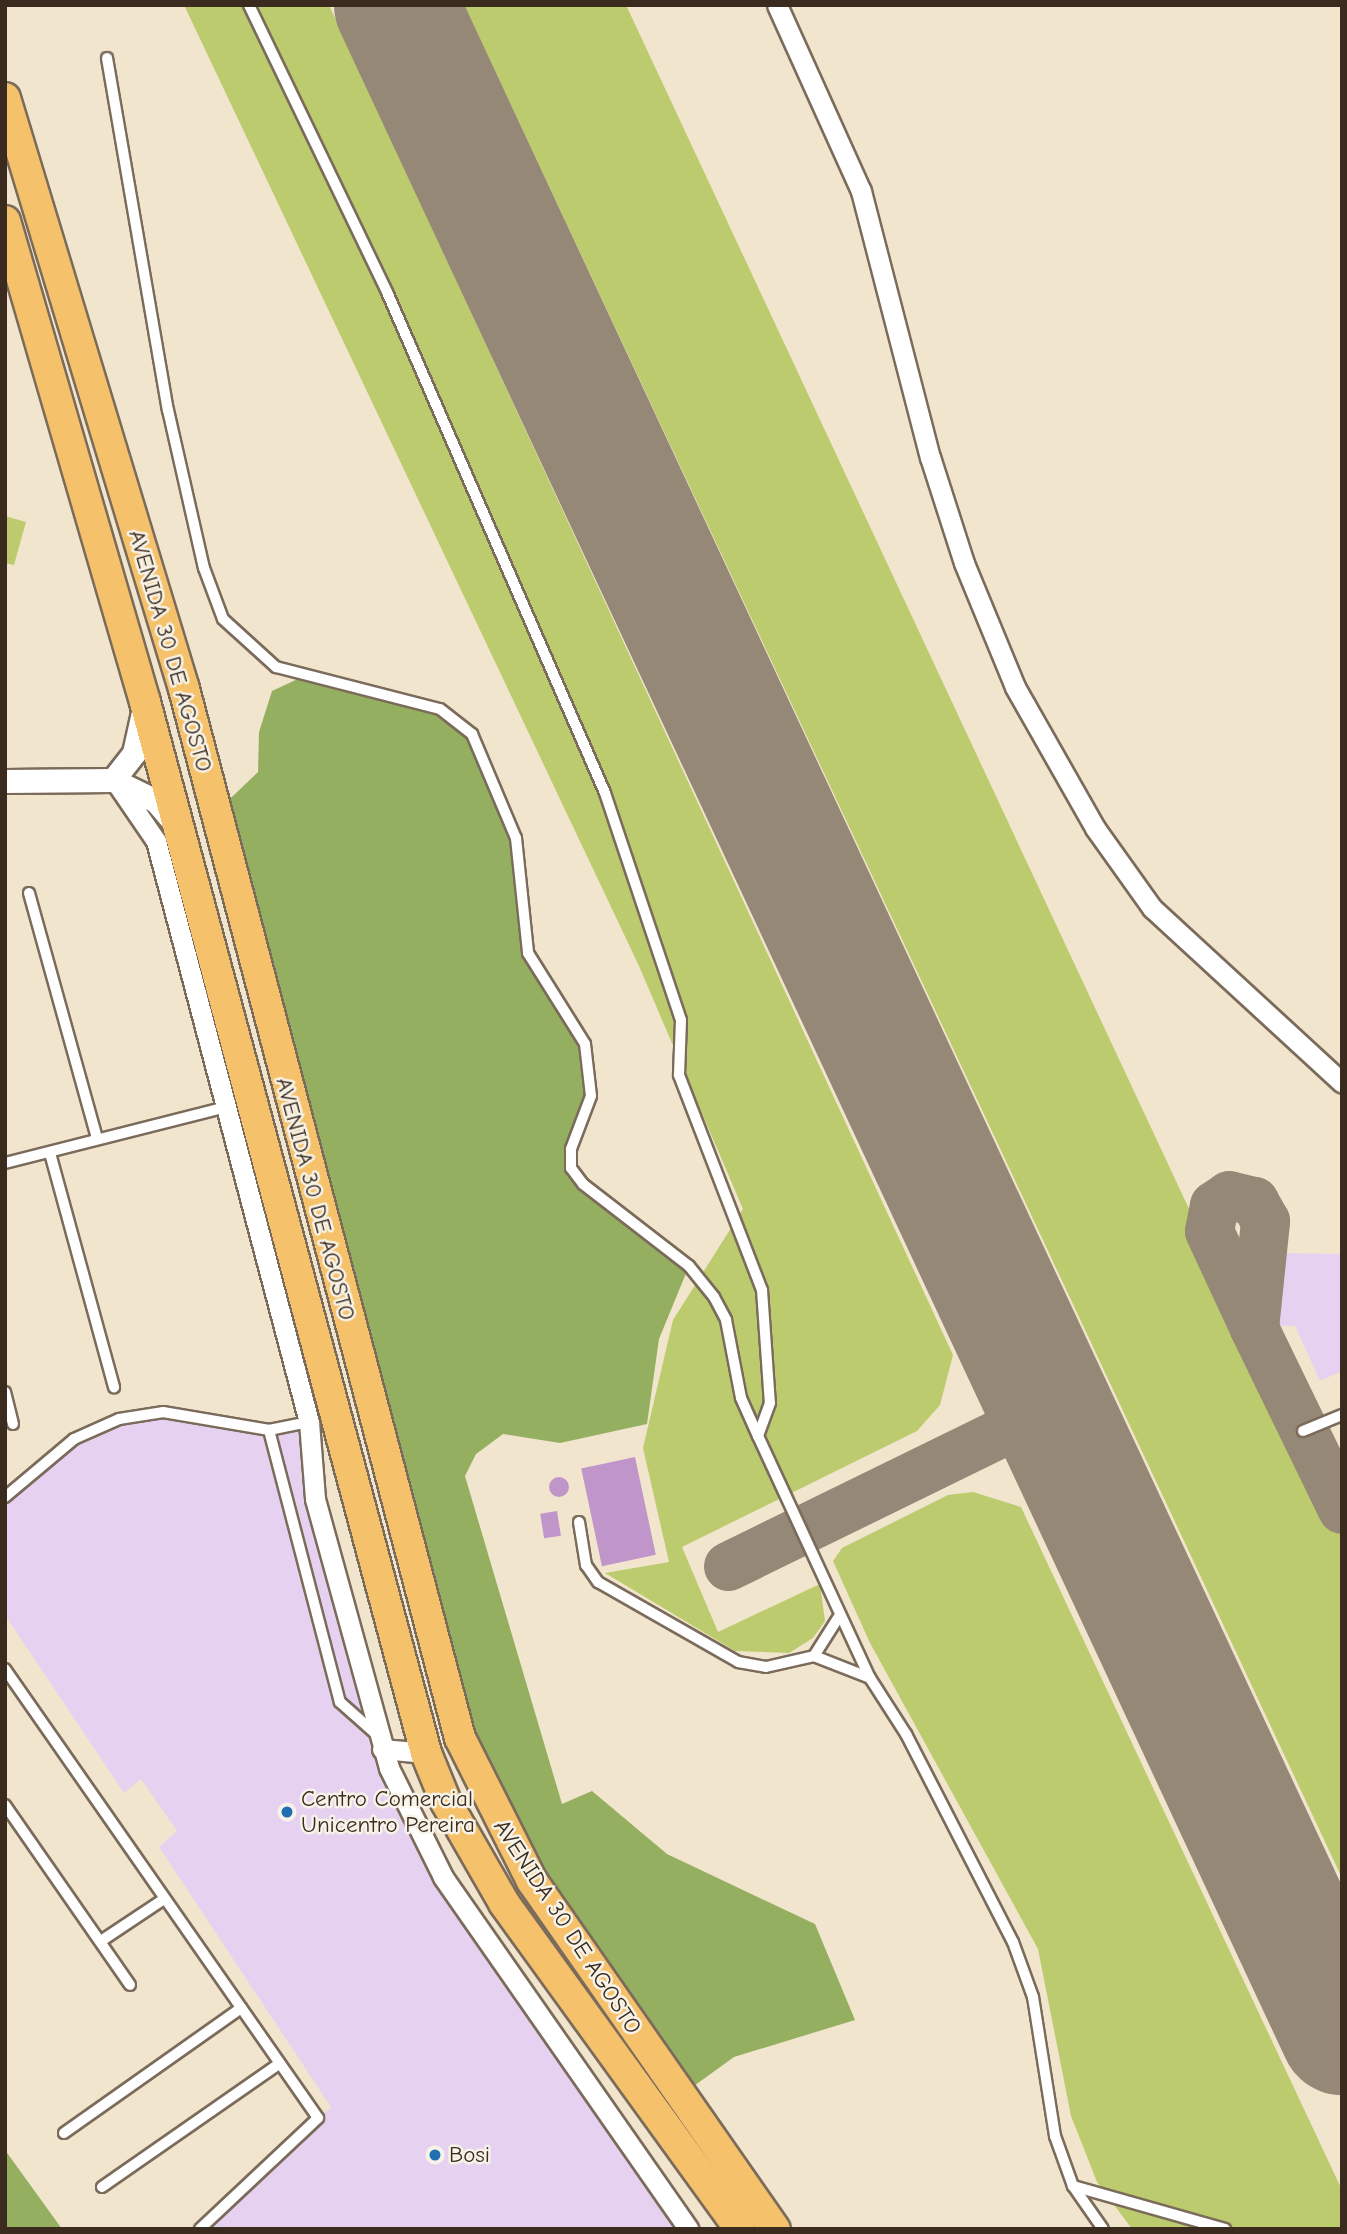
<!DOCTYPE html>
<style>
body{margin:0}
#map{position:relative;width:1347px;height:2234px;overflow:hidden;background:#f2e5cd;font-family:"Comic Neue",sans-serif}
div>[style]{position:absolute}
.built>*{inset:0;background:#e6d2f0}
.green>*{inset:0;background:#bccb6d}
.forest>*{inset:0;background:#95af60}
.taxiway>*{height:49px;margin:-24.5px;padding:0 24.5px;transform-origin:24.5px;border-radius:24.5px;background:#968876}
.runway>*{height:124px;margin:-62px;padding:0 62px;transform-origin:62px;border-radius:62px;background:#968876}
.building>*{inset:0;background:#bf95ca;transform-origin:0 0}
.round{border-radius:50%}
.roads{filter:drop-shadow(2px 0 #7b6b5b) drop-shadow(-2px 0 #7b6b5b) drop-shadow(0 2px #7b6b5b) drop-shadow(0 -2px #7b6b5b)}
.service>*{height:10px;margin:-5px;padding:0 5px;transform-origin:5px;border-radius:5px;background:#fff}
.minor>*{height:19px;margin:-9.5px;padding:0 9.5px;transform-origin:9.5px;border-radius:9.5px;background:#fff}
.tertiary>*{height:23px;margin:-11.5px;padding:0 11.5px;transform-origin:11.5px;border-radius:11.5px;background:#fff}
.primary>*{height:30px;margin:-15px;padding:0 15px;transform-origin:15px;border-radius:15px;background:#f6c16b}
.dots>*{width:19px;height:19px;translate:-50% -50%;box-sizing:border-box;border:4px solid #f7f3e8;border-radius:50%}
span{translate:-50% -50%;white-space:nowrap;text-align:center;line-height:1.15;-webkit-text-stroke:5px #f7f3e8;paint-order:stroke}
.street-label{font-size:23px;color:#3b2a1e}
.poi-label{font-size:23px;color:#3b2a1e}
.left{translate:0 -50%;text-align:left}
.frame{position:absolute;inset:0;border:7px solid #3b2a1e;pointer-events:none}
</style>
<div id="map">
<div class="built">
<i style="clip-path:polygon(1275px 1253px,1342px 1254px,1342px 1371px,1320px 1381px,1295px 1326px,1266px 1325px)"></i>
<i style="clip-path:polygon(143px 1413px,245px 1428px,309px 1422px,377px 1736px,443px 1878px,689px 2229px,200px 2229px,331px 2107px,159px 1847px,177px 1831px,141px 1779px,124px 1793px,5px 1615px,5px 1497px,74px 1439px)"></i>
</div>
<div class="green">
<i style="clip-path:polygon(184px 5px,329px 5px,953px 1355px,940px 1405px,917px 1431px,682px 1547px,718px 1632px,820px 1584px,825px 1621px,813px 1638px,789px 1653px,735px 1651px,605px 1573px,669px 1562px,643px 1448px,673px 1320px,743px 1209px,639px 966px)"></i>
<i style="clip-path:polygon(464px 5px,626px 5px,1342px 1536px,1342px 1878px)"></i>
<i style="clip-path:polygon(5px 516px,26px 522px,14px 565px,5px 563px)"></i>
<i style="clip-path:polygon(973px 1492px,1021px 1507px,1342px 2190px,1342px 2229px,1132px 2229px,1097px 2182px,1071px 2116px,1038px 1949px,870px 1643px,833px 1561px,842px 1548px,948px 1495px)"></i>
</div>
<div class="forest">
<i style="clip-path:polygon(302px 677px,440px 709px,464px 724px,508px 812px,528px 953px,569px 1011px,590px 1068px,571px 1168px,689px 1266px,659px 1339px,647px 1424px,560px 1443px,503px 1434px,476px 1454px,465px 1476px,562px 1804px,592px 1791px,667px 1854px,815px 1924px,855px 2020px,734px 2057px,680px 2096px,482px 1791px,215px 813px,258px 772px,259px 732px,272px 691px)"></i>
<i style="clip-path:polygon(5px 2150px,62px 2229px,5px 2229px)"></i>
</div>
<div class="taxiway">
<i style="left:1254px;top:1328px;width:108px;rotate:-84.1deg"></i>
<i style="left:1265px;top:1221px;width:23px;rotate:-119deg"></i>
<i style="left:1254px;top:1201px;width:26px;rotate:-167deg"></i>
<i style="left:1229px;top:1195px;width:18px;rotate:146deg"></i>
<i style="left:1214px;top:1205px;width:26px;rotate:101deg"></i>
<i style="left:1209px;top:1231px;width:107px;rotate:65.1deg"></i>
<i style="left:1254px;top:1328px;width:201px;rotate:64.1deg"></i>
<i style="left:728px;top:1566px;width:360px;rotate:-26.1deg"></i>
<i style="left:1297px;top:1936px;width:45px;rotate:7.6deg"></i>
</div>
<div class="runway">
<i style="left:396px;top:5px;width:2238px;rotate:64.99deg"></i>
</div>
<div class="building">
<i style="left:635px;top:1457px;width:100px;height:55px;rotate:78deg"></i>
<i class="round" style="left:549px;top:1477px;width:20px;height:20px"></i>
<i style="left:557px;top:1511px;width:25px;height:17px;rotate:81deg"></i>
</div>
<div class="roads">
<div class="service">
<i style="left:249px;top:5px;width:318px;rotate:64.3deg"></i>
<i style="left:387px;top:292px;width:546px;rotate:66.48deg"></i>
<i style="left:605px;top:793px;width:239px;rotate:71.5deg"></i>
<i style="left:681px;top:1020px;width:55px;rotate:92.1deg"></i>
<i style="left:679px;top:1075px;width:230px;rotate:68.9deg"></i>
<i style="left:762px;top:1290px;width:113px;rotate:86deg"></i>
<i style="left:770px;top:1403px;width:35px;rotate:110deg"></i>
<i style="left:758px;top:1436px;width:267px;rotate:65.2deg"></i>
<i style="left:107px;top:58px;width:357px;rotate:80.2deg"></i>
<i style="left:168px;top:410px;width:162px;rotate:77.2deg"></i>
<i style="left:204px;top:568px;width:54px;rotate:69.6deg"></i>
<i style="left:223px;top:619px;width:72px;rotate:42.2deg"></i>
<i style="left:276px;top:667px;width:169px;rotate:14.4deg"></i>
<i style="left:440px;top:709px;width:41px;rotate:38deg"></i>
<i style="left:472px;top:734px;width:113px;rotate:67.1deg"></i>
<i style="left:516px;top:838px;width:116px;rotate:84deg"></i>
<i style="left:528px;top:953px;width:107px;rotate:57.9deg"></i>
<i style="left:585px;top:1044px;width:52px;rotate:83.4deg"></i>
<i style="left:591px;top:1096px;width:57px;rotate:110.7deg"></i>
<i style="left:571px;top:1149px;width:19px;rotate:90deg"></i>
<i style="left:571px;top:1168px;width:20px;rotate:53deg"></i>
<i style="left:583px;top:1184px;width:134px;rotate:37.7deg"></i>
<i style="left:689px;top:1266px;width:40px;rotate:51deg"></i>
<i style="left:714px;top:1297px;width:26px;rotate:62deg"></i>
<i style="left:726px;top:1320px;width:79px;rotate:79.1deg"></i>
<i style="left:741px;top:1398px;width:42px;rotate:65.9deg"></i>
<i style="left:29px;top:893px;width:255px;rotate:74.5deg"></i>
<i style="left:50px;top:1153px;width:243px;rotate:74.7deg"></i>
<i style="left:5px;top:1163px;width:228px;rotate:-14.2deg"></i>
<i style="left:5px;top:1392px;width:33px;rotate:76deg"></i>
<i style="left:269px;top:1430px;width:281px;rotate:75.4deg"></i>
<i style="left:340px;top:1702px;width:50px;rotate:41.7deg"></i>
<i style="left:1303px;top:1431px;width:42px;rotate:-22.3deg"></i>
<i style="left:5px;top:1497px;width:90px;rotate:-40deg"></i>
<i style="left:74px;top:1439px;width:49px;rotate:-24deg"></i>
<i style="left:119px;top:1419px;width:45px;rotate:-9deg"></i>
<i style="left:163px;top:1412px;width:108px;rotate:9.6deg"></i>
<i style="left:269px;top:1430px;width:41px;rotate:-11.3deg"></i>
<i style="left:579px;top:1522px;width:44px;rotate:80.8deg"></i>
<i style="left:586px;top:1565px;width:21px;rotate:55deg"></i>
<i style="left:598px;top:1582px;width:161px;rotate:29.7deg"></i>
<i style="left:738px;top:1662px;width:28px;rotate:10deg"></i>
<i style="left:766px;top:1667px;width:49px;rotate:-12.9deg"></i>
<i style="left:814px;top:1656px;width:45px;rotate:-57.7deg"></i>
<i style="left:814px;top:1656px;width:60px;rotate:21.4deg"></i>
<i style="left:870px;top:1678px;width:67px;rotate:57.3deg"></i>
<i style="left:906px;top:1734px;width:234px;rotate:62.8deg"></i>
<i style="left:1013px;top:1942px;width:59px;rotate:70deg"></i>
<i style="left:1033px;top:1997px;width:141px;rotate:81deg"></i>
<i style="left:1055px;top:2136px;width:53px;rotate:70.2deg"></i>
<i style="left:1073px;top:2186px;width:52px;rotate:55.1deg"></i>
<i style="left:5px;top:1669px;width:547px;rotate:55.12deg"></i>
<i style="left:318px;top:2118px;width:162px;rotate:136.8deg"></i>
<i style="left:5px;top:1805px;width:219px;rotate:55.2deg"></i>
<i style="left:101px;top:1941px;width:76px;rotate:-33.7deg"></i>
<i style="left:64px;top:2133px;width:217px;rotate:-35.2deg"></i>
<i style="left:1073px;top:2186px;width:158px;rotate:15.8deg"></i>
<i style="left:102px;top:2187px;width:216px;rotate:-34.8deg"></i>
</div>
<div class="minor">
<i style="left:777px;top:5px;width:204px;rotate:65.7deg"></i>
<i style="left:861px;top:191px;width:275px;rotate:75.5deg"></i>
<i style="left:930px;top:457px;width:111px;rotate:72.2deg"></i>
<i style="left:964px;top:563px;width:134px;rotate:67.6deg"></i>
<i style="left:1015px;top:687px;width:162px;rotate:60.4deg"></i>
<i style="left:1095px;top:828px;width:98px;rotate:54.5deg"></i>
<i style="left:1152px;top:908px;width:258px;rotate:42.6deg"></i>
<i style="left:117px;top:784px;width:69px;rotate:55.6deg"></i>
<i style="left:156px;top:841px;width:601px;rotate:75.25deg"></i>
<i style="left:309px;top:1422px;width:77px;rotate:85.5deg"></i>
<i style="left:315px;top:1499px;width:279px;rotate:74.6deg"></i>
<i style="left:389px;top:1768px;width:122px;rotate:63.6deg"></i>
<i style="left:443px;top:1877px;width:429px;rotate:55.1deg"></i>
<i style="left:382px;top:1749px;width:44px;rotate:5.2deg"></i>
</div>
<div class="tertiary">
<i style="left:113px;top:780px;width:34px;rotate:-52deg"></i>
<i style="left:134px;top:753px;width:46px;rotate:-77.5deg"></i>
<i style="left:5px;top:781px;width:108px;rotate:-0.5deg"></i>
<i style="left:113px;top:780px;width:48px;rotate:26deg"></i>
<i style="left:156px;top:801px;width:30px;rotate:50deg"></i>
</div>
<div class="primary">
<i style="left:5px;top:98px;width:618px;rotate:73.15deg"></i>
<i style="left:184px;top:689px;width:1085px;rotate:75.26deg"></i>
<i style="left:460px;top:1738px;width:160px;rotate:63.3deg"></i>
<i style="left:532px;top:1881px;width:424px;rotate:55.1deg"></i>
<i style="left:5px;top:221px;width:501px;rotate:73.77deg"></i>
<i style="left:145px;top:702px;width:1088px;rotate:75.03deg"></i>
<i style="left:426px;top:1753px;width:53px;rotate:67.8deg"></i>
<i style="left:446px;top:1802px;width:116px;rotate:60.1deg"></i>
<i style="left:504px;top:1903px;width:402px;rotate:54.1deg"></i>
</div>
</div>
<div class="dots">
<i style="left:287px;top:1812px;background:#1f6fb2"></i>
<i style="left:435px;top:2155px;background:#1f6fb2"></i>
</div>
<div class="street-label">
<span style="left:170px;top:651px;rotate:74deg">AVENIDA 30 DE AGOSTO</span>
<span style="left:315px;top:1199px;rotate:75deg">AVENIDA 30 DE AGOSTO</span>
<span style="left:567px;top:1927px;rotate:57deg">AVENIDA 30 DE AGOSTO</span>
</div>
<div class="poi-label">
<span class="left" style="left:301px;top:1812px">Centro Comercial<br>Unicentro Pereira</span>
<span class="left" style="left:449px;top:2155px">Bosi</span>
</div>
<div class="frame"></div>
</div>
